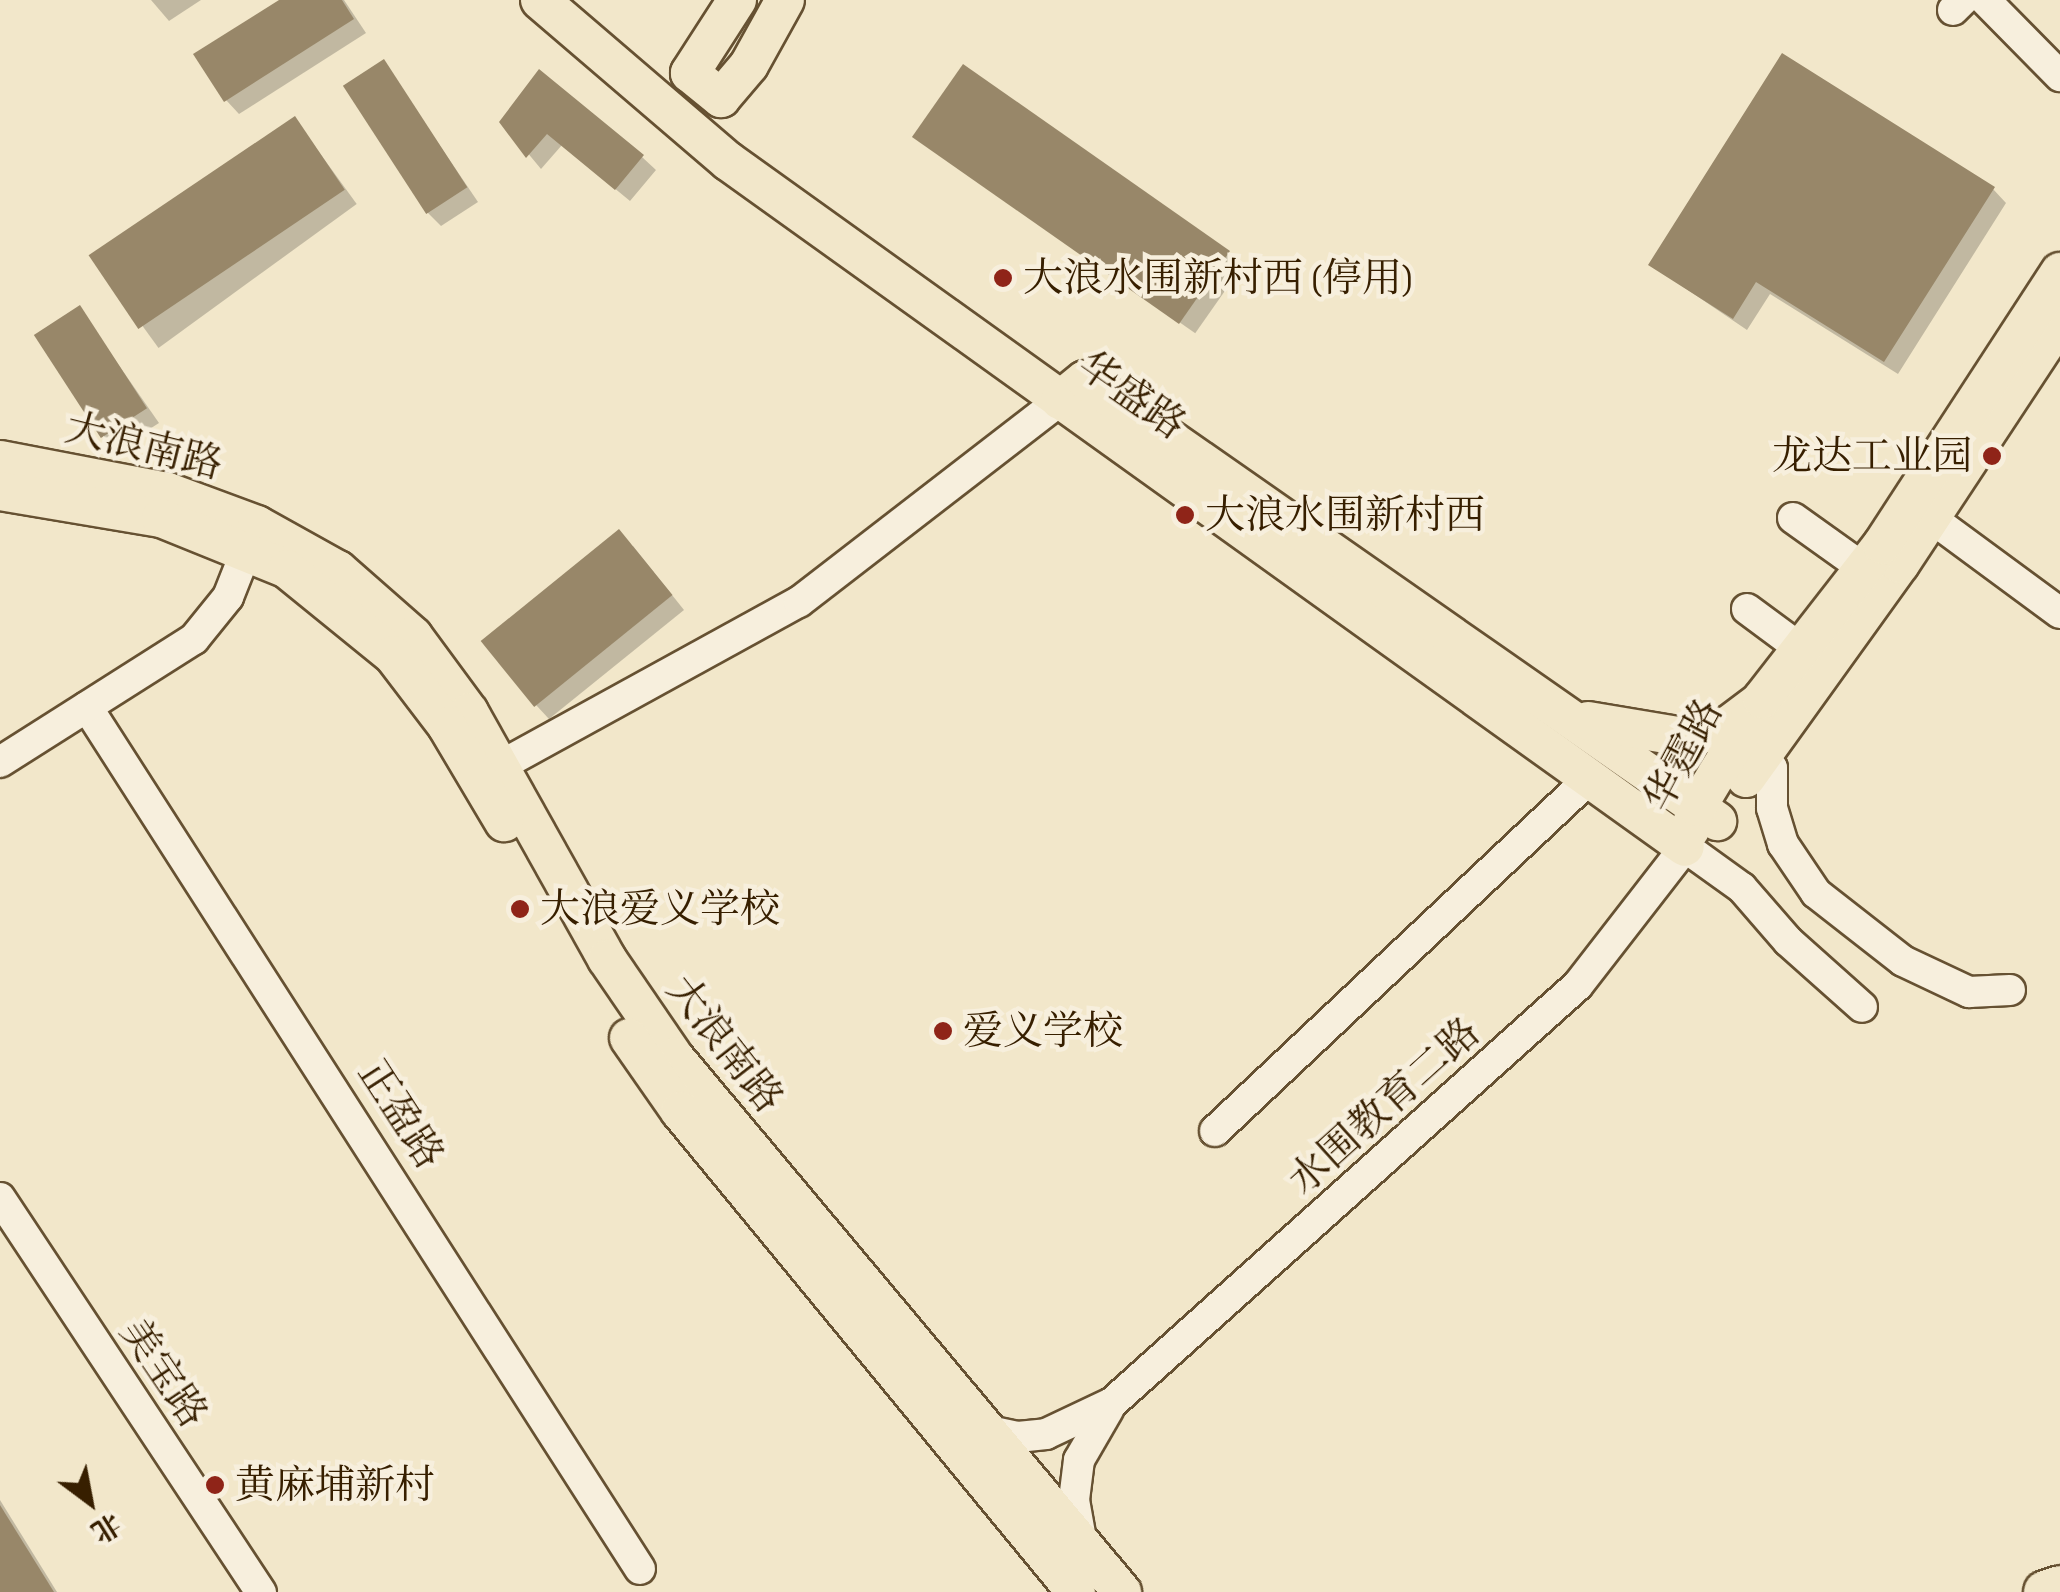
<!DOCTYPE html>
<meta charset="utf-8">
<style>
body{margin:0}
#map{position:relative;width:2060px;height:1592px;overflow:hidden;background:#f2e7ca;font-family:Alegreya,"Noto Serif SC",serif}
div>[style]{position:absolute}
.shadow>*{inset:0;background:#0003;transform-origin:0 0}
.building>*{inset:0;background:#988769;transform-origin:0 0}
.roads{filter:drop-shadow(2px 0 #665132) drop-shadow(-2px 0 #665132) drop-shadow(0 2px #665132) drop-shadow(0 -2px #665132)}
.minor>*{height:30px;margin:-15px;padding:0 15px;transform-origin:15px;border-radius:15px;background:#f7efdd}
.major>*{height:38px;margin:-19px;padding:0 19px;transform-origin:19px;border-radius:19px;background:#f2e7ca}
.highway>*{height:42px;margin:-21px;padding:0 21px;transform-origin:21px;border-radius:21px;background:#f2e7ca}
.dots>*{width:28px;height:28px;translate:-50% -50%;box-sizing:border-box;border:5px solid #f7efdd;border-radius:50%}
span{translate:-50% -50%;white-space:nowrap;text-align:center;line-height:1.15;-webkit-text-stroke:9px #f7efdd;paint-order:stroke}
.poi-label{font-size:40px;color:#371f00}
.left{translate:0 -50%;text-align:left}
.right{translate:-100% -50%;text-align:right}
.street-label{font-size:40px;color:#371f00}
.north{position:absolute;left:40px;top:1452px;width:100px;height:100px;-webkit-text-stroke:8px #f7efdd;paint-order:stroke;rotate:148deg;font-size:28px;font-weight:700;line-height:40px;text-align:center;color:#371f00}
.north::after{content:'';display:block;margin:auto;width:35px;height:45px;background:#371f00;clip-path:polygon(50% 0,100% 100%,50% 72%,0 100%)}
</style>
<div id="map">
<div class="shadow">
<i style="clip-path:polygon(151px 0,201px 0,169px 21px)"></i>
<i style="clip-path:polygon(283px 0,344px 0,366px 33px,239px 114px,226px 100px)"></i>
<i style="clip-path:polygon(384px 63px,478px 202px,441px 226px,427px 212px)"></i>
<i style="left:963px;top:67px;width:343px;height:85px;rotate:35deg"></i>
<i style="left:295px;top:119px;width:105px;height:245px;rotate:54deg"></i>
<i style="clip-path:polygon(502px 122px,642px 157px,656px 170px,630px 201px,562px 145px,541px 169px)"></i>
<i style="clip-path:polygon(1993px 189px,2006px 203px,1898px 374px,1770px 294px,1747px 330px,1651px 265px)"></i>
<i style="clip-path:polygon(79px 308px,159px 423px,117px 450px,104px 437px)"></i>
<i style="clip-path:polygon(633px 546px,684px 610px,549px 719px,536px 705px)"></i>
<i style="clip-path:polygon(0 1500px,57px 1592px,0 1592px)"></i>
</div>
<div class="building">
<i style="clip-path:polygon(279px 0,342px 0,354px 19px,224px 102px,193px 54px)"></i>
<i style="clip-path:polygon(1782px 53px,1995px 187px,1884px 362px,1756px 282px,1733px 319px,1648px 265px)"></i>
<i style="left:384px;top:59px;width:153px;height:49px;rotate:57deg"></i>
<i style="left:963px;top:64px;width:326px;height:89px;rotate:35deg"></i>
<i style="clip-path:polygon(539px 69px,644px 155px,615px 190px,547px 134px,526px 158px,499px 122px)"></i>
<i style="left:295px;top:116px;width:89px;height:249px;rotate:56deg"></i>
<i style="left:80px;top:305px;width:123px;height:55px;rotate:57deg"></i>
<i style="left:619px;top:529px;width:85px;height:178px;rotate:51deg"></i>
<i style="clip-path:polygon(0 1505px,54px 1592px,0 1592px)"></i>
</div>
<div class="roads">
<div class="minor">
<i style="left:1985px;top:0;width:107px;rotate:45.4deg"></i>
<i style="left:1953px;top:10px;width:14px;rotate:-45deg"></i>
<i style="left:1793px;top:518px;width:86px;rotate:35.5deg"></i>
<i style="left:1931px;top:518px;width:160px;rotate:36.4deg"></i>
<i style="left:1747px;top:609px;width:67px;rotate:36.5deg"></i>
<i style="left:87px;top:707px;width:1024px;rotate:57.32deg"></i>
<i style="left:1761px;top:756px;width:16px;rotate:47deg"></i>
<i style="left:1772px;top:768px;width:40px;rotate:90deg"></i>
<i style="left:1772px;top:808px;width:38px;rotate:73deg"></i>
<i style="left:1783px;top:844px;width:59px;rotate:56deg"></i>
<i style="left:1816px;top:893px;width:110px;rotate:38deg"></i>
<i style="left:1903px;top:961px;width:73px;rotate:25.2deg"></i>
<i style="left:1969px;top:992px;width:41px;rotate:-2.8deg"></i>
<i style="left:0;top:762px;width:230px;rotate:-32.4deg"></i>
<i style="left:194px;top:639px;width:54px;rotate:-51deg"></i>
<i style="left:228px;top:597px;width:68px;rotate:-68.4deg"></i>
<i style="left:502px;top:765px;width:339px;rotate:-28.8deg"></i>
<i style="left:799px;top:602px;width:330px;rotate:-37.7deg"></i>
<i style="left:1215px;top:1131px;width:516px;rotate:-43.27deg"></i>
<i style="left:0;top:1198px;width:473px;rotate:56.5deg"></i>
<i style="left:989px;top:1431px;width:30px;rotate:12deg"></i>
<i style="left:1018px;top:1437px;width:28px;rotate:-6deg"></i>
<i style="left:1046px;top:1434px;width:73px;rotate:-25.2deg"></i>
<i style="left:1112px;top:1403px;width:626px;rotate:-41.89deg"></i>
<i style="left:1578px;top:985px;width:175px;rotate:-52.2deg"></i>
<i style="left:1685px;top:847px;width:70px;rotate:35.7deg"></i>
<i style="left:1742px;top:888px;width:70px;rotate:49deg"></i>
<i style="left:1788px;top:941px;width:99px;rotate:41.7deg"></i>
<i style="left:1082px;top:1545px;width:46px;rotate:-100.1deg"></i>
<i style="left:1074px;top:1500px;width:40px;rotate:-82.9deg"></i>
<i style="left:1079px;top:1460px;width:58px;rotate:-59.9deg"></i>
</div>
<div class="major">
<i style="left:540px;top:0;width:248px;rotate:40.6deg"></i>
<i style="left:728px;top:161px;width:1177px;rotate:35.63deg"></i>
<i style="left:737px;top:0;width:87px;rotate:122.8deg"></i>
<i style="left:690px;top:73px;width:40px;rotate:39deg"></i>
<i style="left:721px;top:98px;width:43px;rotate:-49.7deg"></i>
<i style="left:749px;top:65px;width:74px;rotate:-61deg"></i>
<i style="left:1060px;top:400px;width:32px;rotate:-39deg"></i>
<i style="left:1085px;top:380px;width:771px;rotate:34.91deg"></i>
<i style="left:0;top:460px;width:171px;rotate:10.8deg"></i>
<i style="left:168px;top:492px;width:95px;rotate:20.3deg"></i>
<i style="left:257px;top:525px;width:93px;rotate:29.1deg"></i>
<i style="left:338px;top:570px;width:100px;rotate:41.3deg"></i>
<i style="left:413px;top:636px;width:94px;rotate:53.6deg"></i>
<i style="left:469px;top:712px;width:283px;rotate:60.8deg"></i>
<i style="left:607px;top:959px;width:119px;rotate:55.6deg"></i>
<i style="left:674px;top:1057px;width:698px;rotate:50.06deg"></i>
<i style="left:0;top:491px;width:163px;rotate:9.5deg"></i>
<i style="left:161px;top:518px;width:136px;rotate:22deg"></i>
<i style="left:287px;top:569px;width:136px;rotate:39.1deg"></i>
<i style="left:393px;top:655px;width:89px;rotate:52.7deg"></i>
<i style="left:447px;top:726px;width:112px;rotate:59.3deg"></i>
<i style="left:1588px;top:721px;width:103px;rotate:9.5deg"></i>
<i style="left:1690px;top:738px;width:41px;rotate:-18.4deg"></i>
<i style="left:1729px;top:725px;width:35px;rotate:-37deg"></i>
<i style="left:1746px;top:778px;width:264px;rotate:-54.3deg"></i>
<i style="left:1900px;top:564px;width:291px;rotate:-56.6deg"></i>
<i style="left:1690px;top:830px;width:24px;rotate:-73deg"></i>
<i style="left:1697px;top:807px;width:126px;rotate:-59deg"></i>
<i style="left:1762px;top:699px;width:195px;rotate:-52.1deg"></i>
<i style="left:1882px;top:545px;width:326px;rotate:-56.9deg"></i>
<i style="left:629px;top:1038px;width:89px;rotate:55.1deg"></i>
<i style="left:680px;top:1111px;width:623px;rotate:50.54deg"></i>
</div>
<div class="highway">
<i style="left:2045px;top:1592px;width:16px;rotate:-18deg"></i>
</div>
</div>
<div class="dots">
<i style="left:1003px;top:278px;background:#8f2418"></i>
<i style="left:1992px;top:456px;background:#8f2418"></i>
<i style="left:1185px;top:515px;background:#8f2418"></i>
<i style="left:520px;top:909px;background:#8f2418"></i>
<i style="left:943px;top:1031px;background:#8f2418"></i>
<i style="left:215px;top:1485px;background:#8f2418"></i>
</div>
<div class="poi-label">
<span class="left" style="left:1023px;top:278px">大浪水围新村西 (停用)</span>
<span class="right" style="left:1972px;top:456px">龙达工业园</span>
<span class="left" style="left:1205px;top:515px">大浪水围新村西</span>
<span class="left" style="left:540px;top:909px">大浪爱义学校</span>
<span class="left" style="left:963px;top:1031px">爱义学校</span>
<span class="left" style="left:235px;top:1485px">黄麻埔新村</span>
</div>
<div class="street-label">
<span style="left:1132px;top:395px;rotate:35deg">华盛路</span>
<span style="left:144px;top:446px;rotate:14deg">大浪南路</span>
<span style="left:1683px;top:755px;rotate:-62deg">华霆路</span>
<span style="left:725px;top:1044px;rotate:52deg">大浪南路</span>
<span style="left:1384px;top:1106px;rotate:-42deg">水围教育二路</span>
<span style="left:401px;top:1114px;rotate:57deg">正盈路</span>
<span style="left:164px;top:1373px;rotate:56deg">美宝路</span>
</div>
<div class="north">北</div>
</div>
